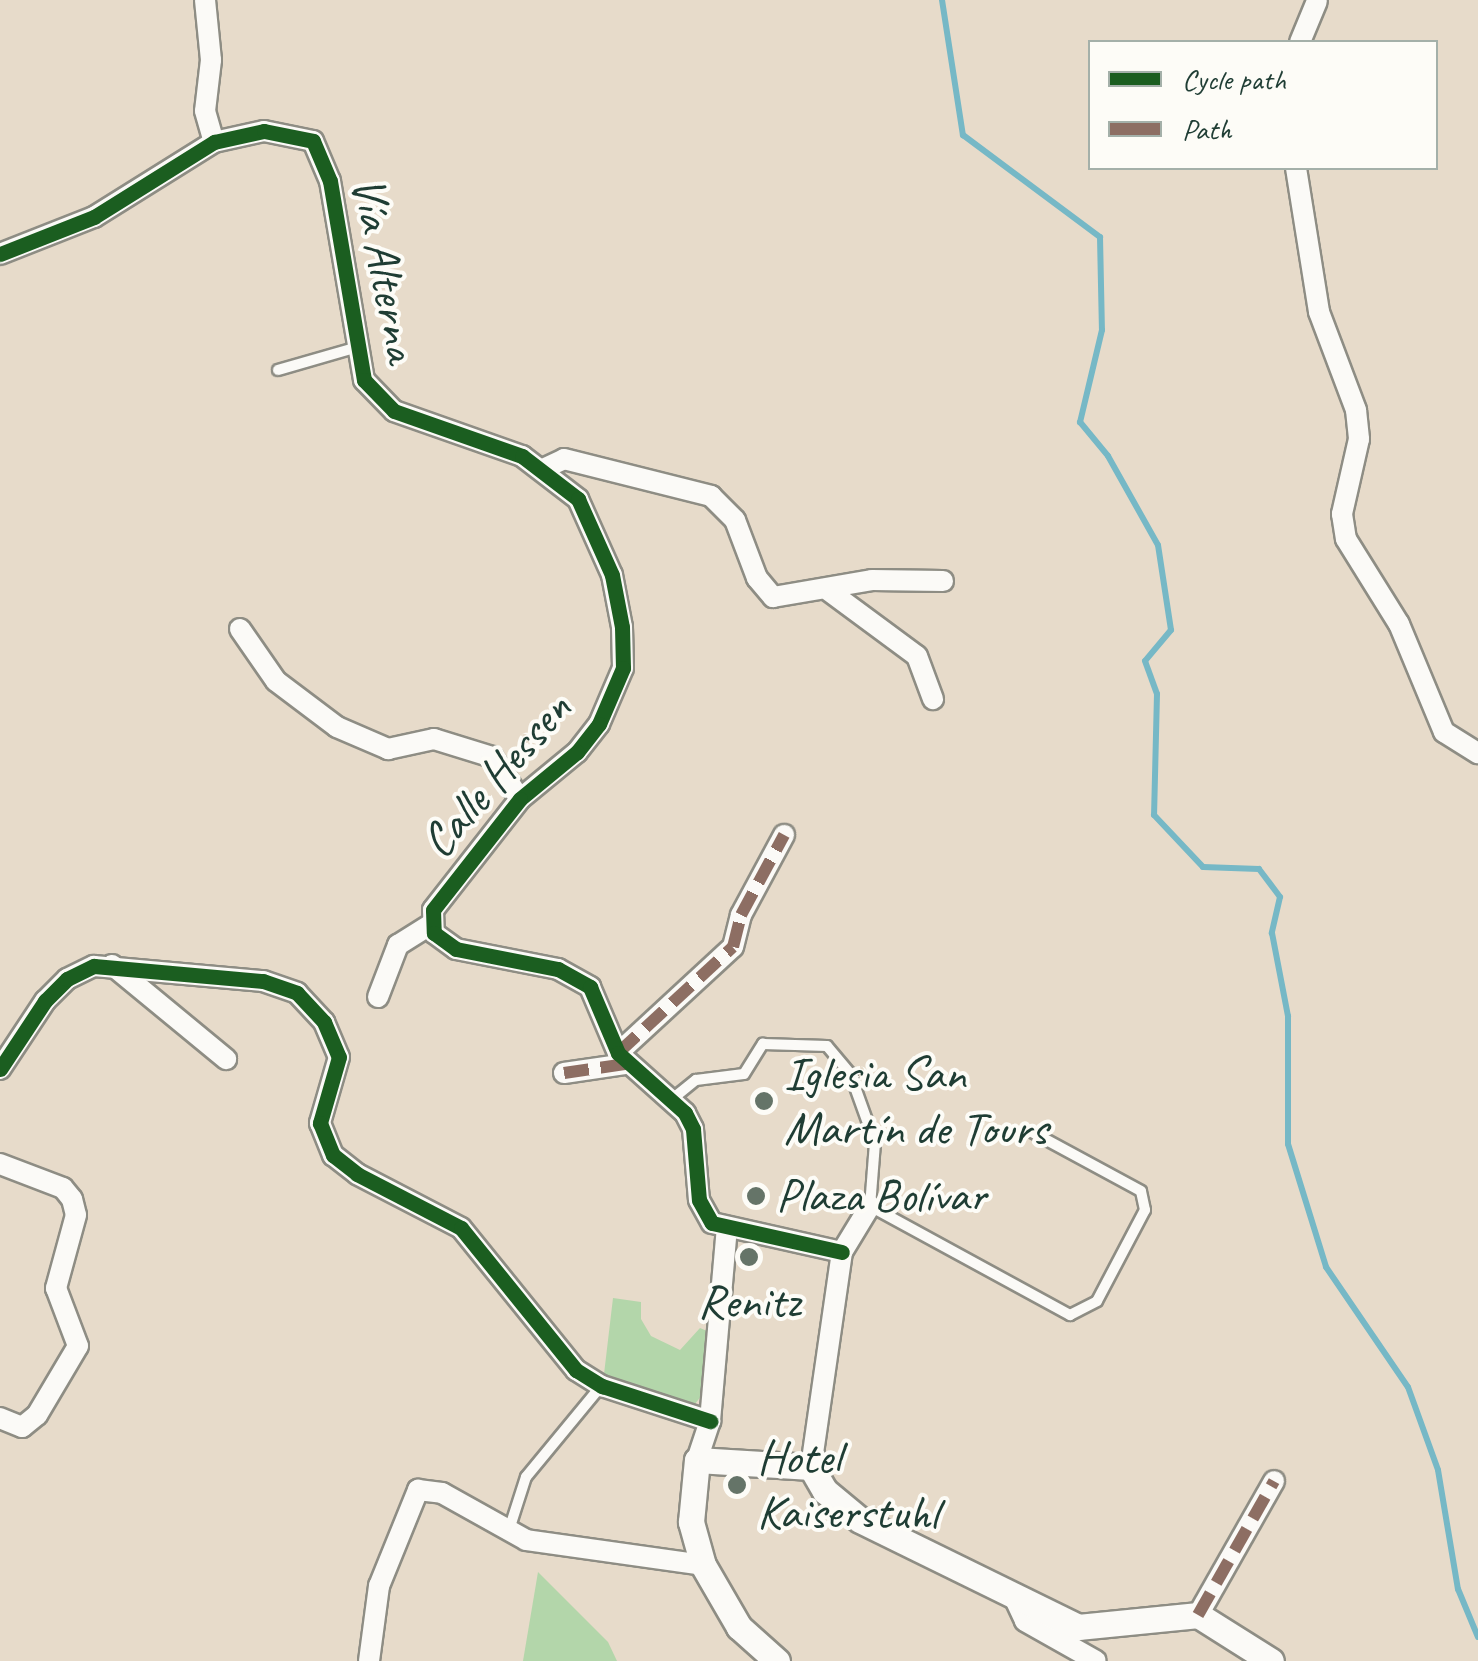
<!DOCTYPE html>
<meta charset="utf-8">
<style>
body{margin:0}
#map{position:relative;width:1478px;height:1661px;overflow:hidden;background:#e7dbca;font-family:Caveat,sans-serif}
div>[style]{position:absolute}
.green>*{inset:0;background:#b3d6aa}
.stream>*{height:6px;margin:-3px;padding:0 3px;transform-origin:3px;border-radius:3px;background:#76b8c6}
.roads{filter:drop-shadow(2px 0 #8e8d84) drop-shadow(-2px 0 #8e8d84) drop-shadow(0 2px #8e8d84) drop-shadow(0 -2px #8e8d84)}
.service>*{height:10px;margin:-5px;padding:0 5px;transform-origin:5px;border-radius:5px;background:#fbfaf7}
.minor>*{height:20px;margin:-10px;padding:0 10px;transform-origin:10px;border-radius:10px;background:#fbfaf7}
.tertiary>*{height:25px;margin:-12.5px;padding:0 12.5px;transform-origin:12.5px;border-radius:12.5px;background:#fbfaf7}
.quiet>*{height:12px;margin-top:-6px;transform-origin:0;background:repeating-linear-gradient(90deg,#8d6e63 0 25px,transparent 0 37px)}
.cycleway>*{height:15px;margin:-7.5px;padding:0 7.5px;transform-origin:7.5px;border-radius:7.5px;background:#1b5e20}
.dots>*{width:28px;height:28px;translate:-50% -50%;box-sizing:border-box;border:5px solid #fdfcf7;border-radius:50%}
span{translate:-50% -50%;white-space:nowrap;text-align:center;line-height:1.15;-webkit-text-stroke:8px #fdfcf7;paint-order:stroke}
.street-label{font-size:48px;color:#1f3d34}
.poi-label{font-size:48px;color:#1f3d34}
.left{translate:0 -50%;text-align:left}
.legend{position:absolute;left:1088px;top:40px;width:350px;height:130px;box-sizing:border-box;background:#fdfcf7;border:2px solid #a4b0a9;margin:0;padding:12px 18px;list-style:none;font-size:30px;color:#1f3d34}
.legend li{display:flex;align-items:center;gap:20px;height:50px}
.legend b{width:50px;border:2px solid #a4b0a9}
</style>
<div id="map">
<div class="green">
<i style="clip-path:polygon(613px 1298px,641px 1302px,641px 1319px,651px 1336px,680px 1350px,700px 1328px,707px 1331px,702px 1395px,695px 1404px,604px 1374px)"></i>
<i style="clip-path:polygon(538px 1572px,608px 1642px,617px 1661px,523px 1661px)"></i>
</div>
<div class="stream">
<i style="left:942px;top:0;width:137px;rotate:81.2deg"></i>
<i style="left:963px;top:135px;width:171px;rotate:36.7deg"></i>
<i style="left:1100px;top:237px;width:93px;rotate:88.8deg"></i>
<i style="left:1102px;top:330px;width:95px;rotate:103.4deg"></i>
<i style="left:1080px;top:422px;width:44px;rotate:50.5deg"></i>
<i style="left:1108px;top:456px;width:102px;rotate:60.7deg"></i>
<i style="left:1158px;top:545px;width:86px;rotate:81.3deg"></i>
<i style="left:1171px;top:630px;width:40px;rotate:130deg"></i>
<i style="left:1145px;top:661px;width:35px;rotate:70deg"></i>
<i style="left:1157px;top:694px;width:121px;rotate:91.4deg"></i>
<i style="left:1154px;top:815px;width:71px;rotate:46.7deg"></i>
<i style="left:1203px;top:867px;width:56px;rotate:2deg"></i>
<i style="left:1259px;top:869px;width:35px;rotate:53deg"></i>
<i style="left:1280px;top:897px;width:37px;rotate:103deg"></i>
<i style="left:1272px;top:933px;width:85px;rotate:79.1deg"></i>
<i style="left:1288px;top:1016px;width:128px;rotate:90deg"></i>
<i style="left:1288px;top:1144px;width:129px;rotate:72.8deg"></i>
<i style="left:1326px;top:1267px;width:145px;rotate:55.7deg"></i>
<i style="left:1408px;top:1387px;width:88px;rotate:70.1deg"></i>
<i style="left:1438px;top:1470px;width:121px;rotate:80.5deg"></i>
<i style="left:1458px;top:1589px;width:52px;rotate:67.4deg"></i>
</div>
<div class="roads">
<div class="service">
<i style="left:278px;top:370px;width:79px;rotate:-16.1deg"></i>
<i style="left:671px;top:1100px;width:32px;rotate:-39deg"></i>
<i style="left:696px;top:1080px;width:48px;rotate:-7.1deg"></i>
<i style="left:744px;top:1074px;width:36px;rotate:-58deg"></i>
<i style="left:763px;top:1044px;width:64px;rotate:1.8deg"></i>
<i style="left:827px;top:1046px;width:35px;rotate:50deg"></i>
<i style="left:850px;top:1073px;width:74px;rotate:70.3deg"></i>
<i style="left:875px;top:1143px;width:63px;rotate:94.5deg"></i>
<i style="left:870px;top:1206px;width:228px;rotate:28.6deg"></i>
<i style="left:1070px;top:1315px;width:30px;rotate:-27deg"></i>
<i style="left:1097px;top:1301px;width:103px;rotate:-62.2deg"></i>
<i style="left:1145px;top:1210px;width:19px;rotate:-102deg"></i>
<i style="left:1141px;top:1191px;width:124px;rotate:-151.6deg"></i>
<i style="left:508px;top:1533px;width:59px;rotate:-72.2deg"></i>
<i style="left:526px;top:1477px;width:118px;rotate:-50.5deg"></i>
</div>
<div class="minor">
<i style="left:205px;top:0;width:60px;rotate:84.3deg"></i>
<i style="left:211px;top:60px;width:51px;rotate:96.7deg"></i>
<i style="left:205px;top:111px;width:32px;rotate:74deg"></i>
<i style="left:1300px;top:42px;width:44px;rotate:-67.5deg"></i>
<i style="left:1296px;top:168px;width:146px;rotate:80.9deg"></i>
<i style="left:1319px;top:312px;width:105px;rotate:69.3deg"></i>
<i style="left:1356px;top:410px;width:29px;rotate:84deg"></i>
<i style="left:1359px;top:439px;width:77px;rotate:102.8deg"></i>
<i style="left:1342px;top:514px;width:25px;rotate:81deg"></i>
<i style="left:1346px;top:539px;width:100px;rotate:58.1deg"></i>
<i style="left:1399px;top:624px;width:117px;rotate:67.4deg"></i>
<i style="left:1444px;top:732px;width:40px;rotate:32deg"></i>
<i style="left:0;top:254px;width:101px;rotate:-21.5deg"></i>
<i style="left:94px;top:217px;width:142px;rotate:-32deg"></i>
<i style="left:214px;top:142px;width:51px;rotate:-12.4deg"></i>
<i style="left:264px;top:131px;width:50px;rotate:11.5deg"></i>
<i style="left:313px;top:141px;width:43px;rotate:67deg"></i>
<i style="left:330px;top:181px;width:202px;rotate:80.3deg"></i>
<i style="left:364px;top:380px;width:43px;rotate:45.9deg"></i>
<i style="left:394px;top:411px;width:136px;rotate:19.4deg"></i>
<i style="left:522px;top:456px;width:71px;rotate:37.5deg"></i>
<i style="left:578px;top:499px;width:83px;rotate:65.9deg"></i>
<i style="left:612px;top:575px;width:53px;rotate:79.1deg"></i>
<i style="left:622px;top:627px;width:41px;rotate:88.6deg"></i>
<i style="left:623px;top:668px;width:61px;rotate:113.2deg"></i>
<i style="left:599px;top:724px;width:36px;rotate:128deg"></i>
<i style="left:577px;top:752px;width:74px;rotate:140.5deg"></i>
<i style="left:520px;top:799px;width:141px;rotate:128.1deg"></i>
<i style="left:433px;top:910px;width:23px;rotate:88deg"></i>
<i style="left:434px;top:933px;width:27px;rotate:36deg"></i>
<i style="left:456px;top:949px;width:104px;rotate:11.1deg"></i>
<i style="left:558px;top:969px;width:37px;rotate:29deg"></i>
<i style="left:590px;top:987px;width:72px;rotate:67deg"></i>
<i style="left:618px;top:1053px;width:90px;rotate:41.8deg"></i>
<i style="left:685px;top:1113px;width:18px;rotate:63deg"></i>
<i style="left:693px;top:1129px;width:71px;rotate:85.2deg"></i>
<i style="left:699px;top:1200px;width:26px;rotate:61deg"></i>
<i style="left:712px;top:1223px;width:133px;rotate:12.6deg"></i>
<i style="left:543px;top:469px;width:23px;rotate:-25deg"></i>
<i style="left:564px;top:459px;width:152px;rotate:14.1deg"></i>
<i style="left:711px;top:496px;width:34px;rotate:45deg"></i>
<i style="left:735px;top:520px;width:62px;rotate:69.2deg"></i>
<i style="left:757px;top:578px;width:25px;rotate:50deg"></i>
<i style="left:773px;top:597px;width:100px;rotate:-9.7deg"></i>
<i style="left:872px;top:580px;width:71px;rotate:0.8deg"></i>
<i style="left:829px;top:591px;width:109px;rotate:36.5deg"></i>
<i style="left:917px;top:656px;width:46px;rotate:69.6deg"></i>
<i style="left:240px;top:629px;width:63px;rotate:55.3deg"></i>
<i style="left:276px;top:681px;width:76px;rotate:37deg"></i>
<i style="left:337px;top:727px;width:56px;rotate:23.3deg"></i>
<i style="left:388px;top:749px;width:47px;rotate:-12.3deg"></i>
<i style="left:434px;top:739px;width:61px;rotate:17.2deg"></i>
<i style="left:492px;top:757px;width:50px;rotate:56.3deg"></i>
<i style="left:112px;top:965px;width:148px;rotate:39.5deg"></i>
<i style="left:378px;top:997px;width:56px;rotate:-69deg"></i>
<i style="left:398px;top:945px;width:39px;rotate:-32deg"></i>
<i style="left:618px;top:1053px;width:156px;rotate:-42.7deg"></i>
<i style="left:733px;top:947px;width:33px;rotate:-76deg"></i>
<i style="left:741px;top:915px;width:91px;rotate:-61.7deg"></i>
<i style="left:0;top:1069px;width:82px;rotate:-56.5deg"></i>
<i style="left:45px;top:1001px;width:31px;rotate:-45deg"></i>
<i style="left:67px;top:979px;width:30px;rotate:-26deg"></i>
<i style="left:94px;top:966px;width:170px;rotate:5.1deg"></i>
<i style="left:263px;top:981px;width:36px;rotate:19deg"></i>
<i style="left:297px;top:993px;width:40px;rotate:47deg"></i>
<i style="left:324px;top:1022px;width:38px;rotate:67deg"></i>
<i style="left:339px;top:1057px;width:69px;rotate:106.1deg"></i>
<i style="left:320px;top:1123px;width:35px;rotate:68deg"></i>
<i style="left:333px;top:1155px;width:31px;rotate:38deg"></i>
<i style="left:357px;top:1174px;width:117px;rotate:27.4deg"></i>
<i style="left:461px;top:1228px;width:183px;rotate:51deg"></i>
<i style="left:576px;top:1370px;width:31px;rotate:32deg"></i>
<i style="left:602px;top:1386px;width:114px;rotate:18deg"></i>
<i style="left:564px;top:1073px;width:63px;rotate:-8.3deg"></i>
<i style="left:0;top:1164px;width:67px;rotate:20.9deg"></i>
<i style="left:63px;top:1188px;width:14px;rotate:51deg"></i>
<i style="left:72px;top:1199px;width:16px;rotate:76deg"></i>
<i style="left:76px;top:1215px;width:76px;rotate:105.3deg"></i>
<i style="left:56px;top:1288px;width:62px;rotate:69.2deg"></i>
<i style="left:78px;top:1346px;width:80px;rotate:120.7deg"></i>
<i style="left:37px;top:1415px;width:19px;rotate:141deg"></i>
<i style="left:22px;top:1427px;width:24px;rotate:-158deg"></i>
<i style="left:697px;top:1460px;width:41px;rotate:-71.6deg"></i>
<i style="left:710px;top:1421px;width:195px;rotate:-85deg"></i>
<i style="left:811px;top:1467px;width:217px;rotate:-81.8deg"></i>
<i style="left:842px;top:1252px;width:54px;rotate:-58.7deg"></i>
<i style="left:1014px;top:1597px;width:26px;rotate:65deg"></i>
<i style="left:1025px;top:1621px;width:81px;rotate:29.4deg"></i>
<i style="left:1198px;top:1615px;width:154px;rotate:-60.4deg"></i>
<i style="left:369px;top:1661px;width:76px;rotate:-82.4deg"></i>
<i style="left:379px;top:1586px;width:104px;rotate:-67.9deg"></i>
<i style="left:418px;top:1490px;width:24px;rotate:7deg"></i>
<i style="left:442px;top:1493px;width:96px;rotate:29.2deg"></i>
<i style="left:526px;top:1540px;width:179px;rotate:8deg"></i>
</div>
<div class="tertiary">
<i style="left:777px;top:1661px;width:51px;rotate:-138.2deg"></i>
<i style="left:739px;top:1627px;width:72px;rotate:-120.1deg"></i>
<i style="left:703px;top:1565px;width:45px;rotate:-105.6deg"></i>
<i style="left:691px;top:1522px;width:62px;rotate:-84.5deg"></i>
<i style="left:697px;top:1460px;width:114px;rotate:3.5deg"></i>
<i style="left:811px;top:1467px;width:28px;rotate:60deg"></i>
<i style="left:825px;top:1491px;width:45px;rotate:39.6deg"></i>
<i style="left:860px;top:1520px;width:243px;rotate:26.1deg"></i>
<i style="left:1078px;top:1627px;width:121px;rotate:-5.7deg"></i>
<i style="left:1198px;top:1615px;width:86px;rotate:32.2deg"></i>
</div>
</div>
<div class="quiet">
<i style="left:618px;top:1053px;width:156px;rotate:-42.7deg"></i>
<i style="left:733px;top:947px;width:33px;rotate:-76deg"></i>
<i style="left:741px;top:915px;width:91px;rotate:-61.7deg"></i>
<i style="left:564px;top:1073px;width:63px;rotate:-8.3deg"></i>
<i style="left:1198px;top:1615px;width:154px;rotate:-60.4deg"></i>
</div>
<div class="cycleway">
<i style="left:0;top:254px;width:101px;rotate:-21.5deg"></i>
<i style="left:94px;top:217px;width:142px;rotate:-32deg"></i>
<i style="left:214px;top:142px;width:51px;rotate:-12.4deg"></i>
<i style="left:264px;top:131px;width:50px;rotate:11.5deg"></i>
<i style="left:313px;top:141px;width:43px;rotate:67deg"></i>
<i style="left:330px;top:181px;width:202px;rotate:80.3deg"></i>
<i style="left:364px;top:380px;width:43px;rotate:45.9deg"></i>
<i style="left:394px;top:411px;width:136px;rotate:19.4deg"></i>
<i style="left:522px;top:456px;width:71px;rotate:37.5deg"></i>
<i style="left:578px;top:499px;width:83px;rotate:65.9deg"></i>
<i style="left:612px;top:575px;width:53px;rotate:79.1deg"></i>
<i style="left:622px;top:627px;width:41px;rotate:88.6deg"></i>
<i style="left:623px;top:668px;width:61px;rotate:113.2deg"></i>
<i style="left:599px;top:724px;width:36px;rotate:128deg"></i>
<i style="left:577px;top:752px;width:74px;rotate:140.5deg"></i>
<i style="left:520px;top:799px;width:141px;rotate:128.1deg"></i>
<i style="left:433px;top:910px;width:23px;rotate:88deg"></i>
<i style="left:434px;top:933px;width:27px;rotate:36deg"></i>
<i style="left:456px;top:949px;width:104px;rotate:11.1deg"></i>
<i style="left:558px;top:969px;width:37px;rotate:29deg"></i>
<i style="left:590px;top:987px;width:72px;rotate:67deg"></i>
<i style="left:618px;top:1053px;width:90px;rotate:41.8deg"></i>
<i style="left:685px;top:1113px;width:18px;rotate:63deg"></i>
<i style="left:693px;top:1129px;width:71px;rotate:85.2deg"></i>
<i style="left:699px;top:1200px;width:26px;rotate:61deg"></i>
<i style="left:712px;top:1223px;width:133px;rotate:12.6deg"></i>
<i style="left:0;top:1069px;width:82px;rotate:-56.5deg"></i>
<i style="left:45px;top:1001px;width:31px;rotate:-45deg"></i>
<i style="left:67px;top:979px;width:30px;rotate:-26deg"></i>
<i style="left:94px;top:966px;width:170px;rotate:5.1deg"></i>
<i style="left:263px;top:981px;width:36px;rotate:19deg"></i>
<i style="left:297px;top:993px;width:40px;rotate:47deg"></i>
<i style="left:324px;top:1022px;width:38px;rotate:67deg"></i>
<i style="left:339px;top:1057px;width:69px;rotate:106.1deg"></i>
<i style="left:320px;top:1123px;width:35px;rotate:68deg"></i>
<i style="left:333px;top:1155px;width:31px;rotate:38deg"></i>
<i style="left:357px;top:1174px;width:117px;rotate:27.4deg"></i>
<i style="left:461px;top:1228px;width:183px;rotate:51deg"></i>
<i style="left:576px;top:1370px;width:31px;rotate:32deg"></i>
<i style="left:602px;top:1386px;width:114px;rotate:18deg"></i>
</div>
<div class="dots">
<i style="left:764px;top:1101px;background:#657468"></i>
<i style="left:756px;top:1196px;background:#657468"></i>
<i style="left:749px;top:1257px;background:#657468"></i>
<i style="left:737px;top:1485px;background:#657468"></i>
</div>
<div class="street-label">
<span style="left:385px;top:269px;rotate:79deg">Vía Alterna</span>
<span style="left:496px;top:775px;rotate:-49deg">Calle Hessen</span>
</div>
<div class="poi-label">
<span class="left" style="left:784px;top:1101px">Iglesia San<br>Martín de Tours</span>
<span class="left" style="left:776px;top:1196px">Plaza Bolívar</span>
<span style="left:749px;top:1302px">Renitz</span>
<span class="left" style="left:757px;top:1485px">Hotel<br>Kaiserstuhl</span>
</div>
<ul class="legend">
<li><b style="height:12px;background:#1b5e20"></b>Cycle path</li>
<li><b style="height:12px;background:#8d6e63"></b>Path</li>
</ul>
</div>
